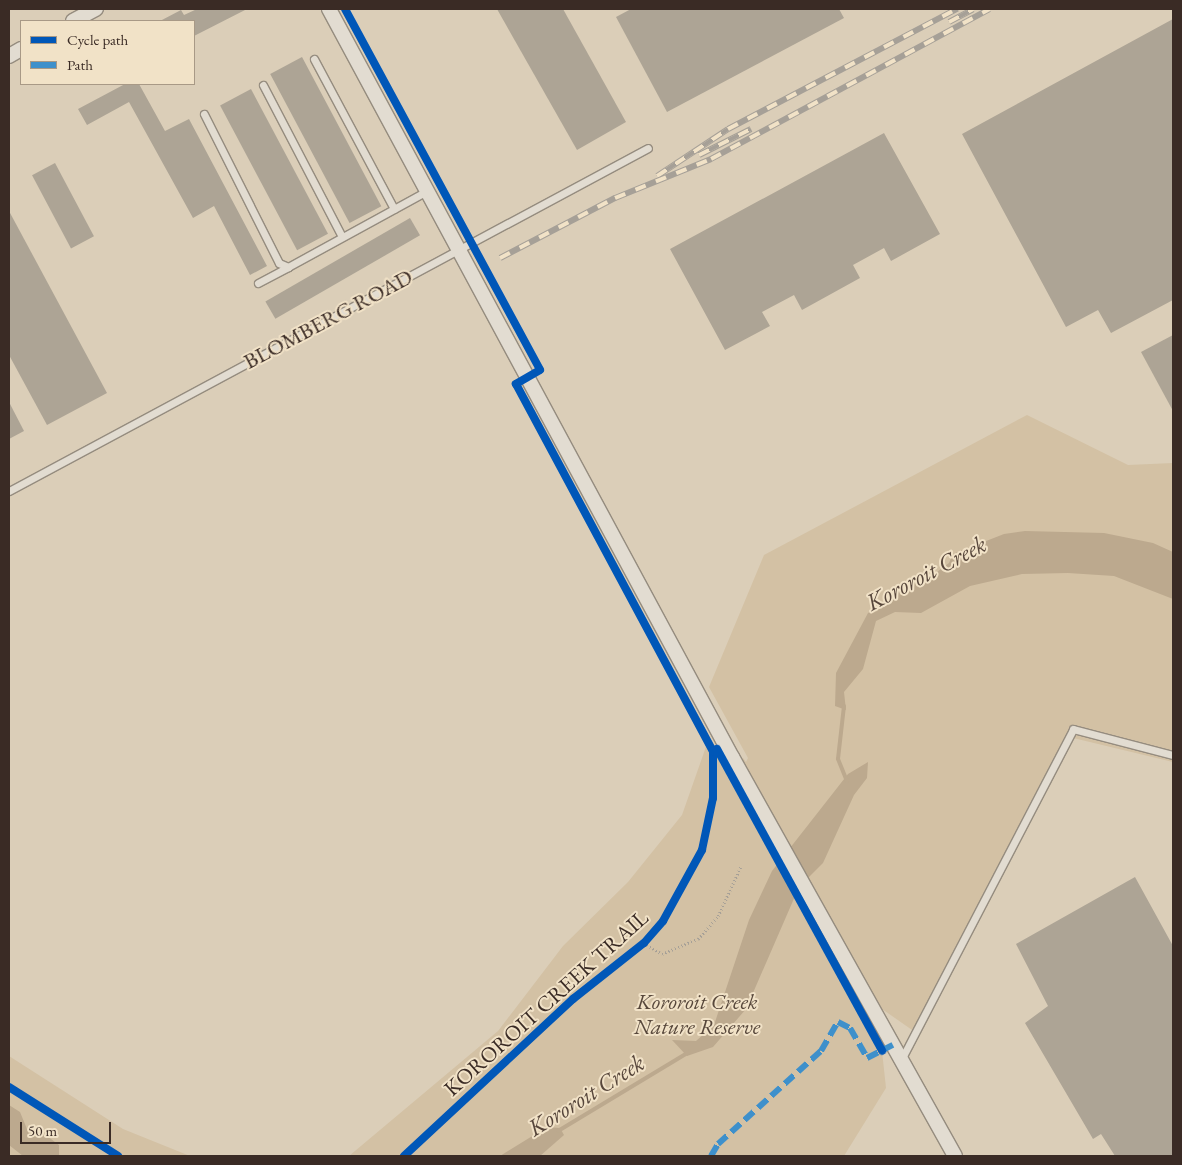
<!DOCTYPE html>
<style>
body{margin:0}
#map{position:relative;width:1182px;height:1165px;overflow:hidden;background:#dbceb8;font-family:"EB Garamond",serif}
div>[style]{position:absolute}
.green>*{inset:0;background:#d3c1a4}
.water>*{inset:0;background:#bca98e}
.stream>*{height:4px;margin:-2px;padding:0 2px;transform-origin:2px;border-radius:2px;background:#bca98e}
.building>*{inset:0;background:#ada495;transform-origin:0 0}
.path>*{height:2.5px;margin-top:-1.25px;transform-origin:0;background:repeating-linear-gradient(90deg,#a6a097 0 1px,transparent 0 3.5px)}
.roads{filter:drop-shadow(1px 0 #958c7f) drop-shadow(-1px 0 #958c7f) drop-shadow(0 1px #958c7f) drop-shadow(0 -1px #958c7f)}
.lane>*{height:7px;margin:-3.5px;padding:0 3.5px;transform-origin:3.5px;border-radius:3.5px;background:#e2dcd1}
.street>*{height:14px;margin:-7px;padding:0 7px;transform-origin:7px;border-radius:7px;background:#e2dcd1}
.rail>*{height:5.5px;margin-top:-2.75px;transform-origin:0;background:repeating-linear-gradient(90deg,#f1e2c7 0 11px,#a6a097 0 22px);box-sizing:border-box;border-block:1px solid #a6a097}
.quiet>*{height:6px;margin-top:-3px;transform-origin:0;background:repeating-linear-gradient(90deg,#3e90cb 0 12px,transparent 0 18px)}
.cycleway>*{height:8px;margin:-4px;padding:0 4px;transform-origin:4px;border-radius:4px;background:#0057b8}
span{translate:-50% -50%;white-space:nowrap;text-align:center;line-height:1.15;-webkit-text-stroke:4px #f1e2c7;paint-order:stroke}
.street-label{font-size:22px;color:#3a2b25}
.park-label{font-size:22px;color:#57473b;font-style:italic}
.water-label{font-size:24px;color:#57463b;font-style:italic}
.frame{position:absolute;inset:0;border:10px solid #3a2b25;pointer-events:none}
.legend{position:absolute;left:20px;top:20px;width:175px;height:65px;box-sizing:border-box;background:#f1e2c7;border:1px solid #a89986;margin:0;padding:6px 9px;list-style:none;font-size:15px;color:#3a2b25}
.legend li{display:flex;align-items:center;gap:10px;height:25px}
.legend b{width:25px;border:1px solid #a89986}
.scale{position:absolute;left:20px;top:1122px;width:91px;height:22px;box-sizing:border-box;border:2px solid #3a2b25;border-top:0;padding-left:6px;font-size:15px;line-height:18px;white-space:nowrap;color:#3a2b25;-webkit-text-stroke:4px #f1e2c7;paint-order:stroke}
</style>
<div id="map">
<div class="green">
<i style="clip-path:polygon(1027px 415px,1128px 465px,1173px 463px,1173px 762px,1069px 737px,915px 1032px,882px 1009px,840px 935px,828px 955px,882px 1051px,886px 1088px,844px 1156px,349px 1156px,498px 1031px,563px 946px,628px 882px,682px 815px,708px 741px,730px 780px,743px 758px,746px 762px,748px 758px,709px 687px,764px 555px)"></i>
<i style="clip-path:polygon(9px 1056px,123px 1129px,190px 1156px,9px 1156px)"></i>
</div>
<div class="water">
<i style="clip-path:polygon(1025px 531px,1104px 533px,1153px 543px,1173px 552px,1173px 599px,1114px 576px,1068px 573px,1022px 574px,970px 586px,921px 613px,895px 612px,876px 621px,863px 669px,844px 692px,846px 710px,835px 706px,836px 673px,868px 613px,912px 583px,925px 581px,949px 563px,953px 554px,1004px 534px)"></i>
<i style="clip-path:polygon(868px 762px,867px 778px,854px 795px,823px 863px,799px 887px,746px 1009px,713px 1047px,687px 1056px,672px 1040px,696px 1041px,714px 1025px,749px 920px,772px 871px,848px 774px)"></i>
<i style="clip-path:polygon(9px 1105px,20px 1112px,29px 1134px,47px 1136px,59px 1145px,59px 1156px,23px 1156px,9px 1145px)"></i>
<i style="clip-path:polygon(547px 1127px,560px 1128px,564px 1135px,540px 1156px,500px 1156px)"></i>
</div>
<div class="stream">
<i style="left:844px;top:706px;width:53px;rotate:96.5deg"></i>
<i style="left:838px;top:759px;width:24px;rotate:68deg"></i>
<i style="left:558px;top:1131px;width:153px;rotate:-31.1deg"></i>
</div>
<div class="building">
<i style="clip-path:polygon(197px 9px,247px 9px,194px 36px,194px 21px,160px 21px,181px 10px,184px 15px)"></i>
<i style="clip-path:polygon(497px 9px,563px 9px,626px 122px,577px 150px)"></i>
<i style="clip-path:polygon(631px 9px,839px 9px,844px 18px,667px 112px,616px 17px)"></i>
<i style="clip-path:polygon(1173px 19px,1173px 300px,1111px 333px,1098px 310px,1066px 327px,962px 134px)"></i>
<i style="left:302px;top:57px;width:169px;height:36px;rotate:62deg"></i>
<i style="clip-path:polygon(125px 84px,139px 84px,165px 131px,189px 119px,267px 266px,250px 275px,214px 206px,193px 218px,129px 102px,87px 125px,78px 109px)"></i>
<i style="left:251px;top:89px;width:164px;height:35px;rotate:62deg"></i>
<i style="clip-path:polygon(884px 133px,940px 234px,891px 261px,884px 248px,853px 265px,860px 278px,802px 310px,794px 295px,762px 312px,770px 326px,725px 350px,670px 249px)"></i>
<i style="left:55px;top:163px;width:83px;height:26px;rotate:62deg"></i>
<i style="clip-path:polygon(9px 211px,107px 393px,47px 425px,9px 355px)"></i>
<i style="left:410px;top:218px;width:20px;height:167px;rotate:60deg"></i>
<i style="clip-path:polygon(1173px 335px,1173px 411px,1141px 352px)"></i>
<i style="clip-path:polygon(9px 402px,24px 431px,9px 439px)"></i>
<i style="clip-path:polygon(1135px 877px,1173px 946px,1173px 1156px,1115px 1156px,1101px 1134px,1093px 1139px,1025px 1023px,1048px 1006px,1016px 944px)"></i>
</div>
<div class="path">
<i style="left:644px;top:943px;width:21px;rotate:31deg"></i>
<i style="left:662px;top:954px;width:39px;rotate:-23deg"></i>
<i style="left:698px;top:939px;width:30px;rotate:-49deg"></i>
<i style="left:718px;top:916px;width:55px;rotate:-65.3deg"></i>
</div>
<div class="roads">
<div class="lane">
<i style="left:314px;top:59px;width:170px;rotate:61.9deg"></i>
<i style="left:263px;top:85px;width:171px;rotate:62.5deg"></i>
<i style="left:204px;top:114px;width:167px;rotate:63.3deg"></i>
<i style="left:279px;top:263px;width:10px;rotate:24deg"></i>
<i style="left:288px;top:267px;width:158px;rotate:-28.7deg"></i>
<i style="left:258px;top:283px;width:34px;rotate:-28deg"></i>
<i style="left:9px;top:491px;width:725px;rotate:-28.23deg"></i>
<i style="left:901px;top:1060px;width:373px;rotate:-62.5deg"></i>
<i style="left:1073px;top:729px;width:103px;rotate:14.6deg"></i>
</div>
<div class="street">
<i style="left:329px;top:9px;width:850px;rotate:61.69deg"></i>
<i style="left:732px;top:757px;width:457px;rotate:60.8deg"></i>
<i style="left:73px;top:21px;width:26px;rotate:-28deg"></i>
<i style="left:9px;top:56px;width:14px;rotate:-30deg"></i>
</div>
</div>
<div class="rail">
<i style="left:949px;top:22px;width:27px;rotate:-28deg"></i>
<i style="left:699px;top:155px;width:58px;rotate:-26.6deg"></i>
<i style="left:657px;top:176px;width:85px;rotate:-33.5deg"></i>
<i style="left:728px;top:129px;width:259px;rotate:-27.7deg"></i>
<i style="left:500px;top:258px;width:130px;rotate:-27.6deg"></i>
<i style="left:615px;top:198px;width:104px;rotate:-22.1deg"></i>
<i style="left:711px;top:159px;width:316px;rotate:-28.3deg"></i>
</div>
<div class="quiet">
<i style="left:711px;top:1156px;width:14px;rotate:-60deg"></i>
<i style="left:718px;top:1144px;width:139px;rotate:-42.1deg"></i>
<i style="left:821px;top:1051px;width:34px;rotate:-60deg"></i>
<i style="left:838px;top:1022px;width:13px;rotate:27deg"></i>
<i style="left:850px;top:1028px;width:34px;rotate:60deg"></i>
<i style="left:867px;top:1058px;width:29px;rotate:-27deg"></i>
</div>
<div class="cycleway">
<i style="left:345px;top:9px;width:410px;rotate:61.6deg"></i>
<i style="left:540px;top:370px;width:28px;rotate:150deg"></i>
<i style="left:516px;top:384px;width:417px;rotate:61.8deg"></i>
<i style="left:9px;top:1087px;width:129px;rotate:32.3deg"></i>
<i style="left:404px;top:1156px;width:231px;rotate:-42.9deg"></i>
<i style="left:573px;top:999px;width:90px;rotate:-38.3deg"></i>
<i style="left:644px;top:943px;width:29px;rotate:-49deg"></i>
<i style="left:663px;top:921px;width:81px;rotate:-61.2deg"></i>
<i style="left:702px;top:850px;width:53px;rotate:-78.1deg"></i>
<i style="left:713px;top:798px;width:47px;rotate:-90deg"></i>
<i style="left:713px;top:751px;width:4px;rotate:-27deg"></i>
<i style="left:717px;top:749px;width:344px;rotate:61.3deg"></i>
</div>
<div class="street-label">
<span style="left:328px;top:319px;rotate:-28deg">BLOMBERG ROAD</span>
<span style="left:546px;top:1003px;rotate:-42deg">KOROROIT CREEK TRAIL</span>
</div>
<div class="park-label">
<span style="left:697px;top:1014px">Kororoit Creek<br>Nature Reserve</span>
</div>
<div class="water-label">
<span style="left:926px;top:573px;rotate:-28deg">Kororoit Creek</span>
<span style="left:586px;top:1095px;rotate:-32deg">Kororoit Creek</span>
</div>
<div class="frame"></div>
<ul class="legend">
<li><b style="height:6px;background:#0057b8"></b>Cycle path</li>
<li><b style="height:6px;background:#3e90cb"></b>Path</li>
</ul>
<div class="scale">50 m</div>
</div>
